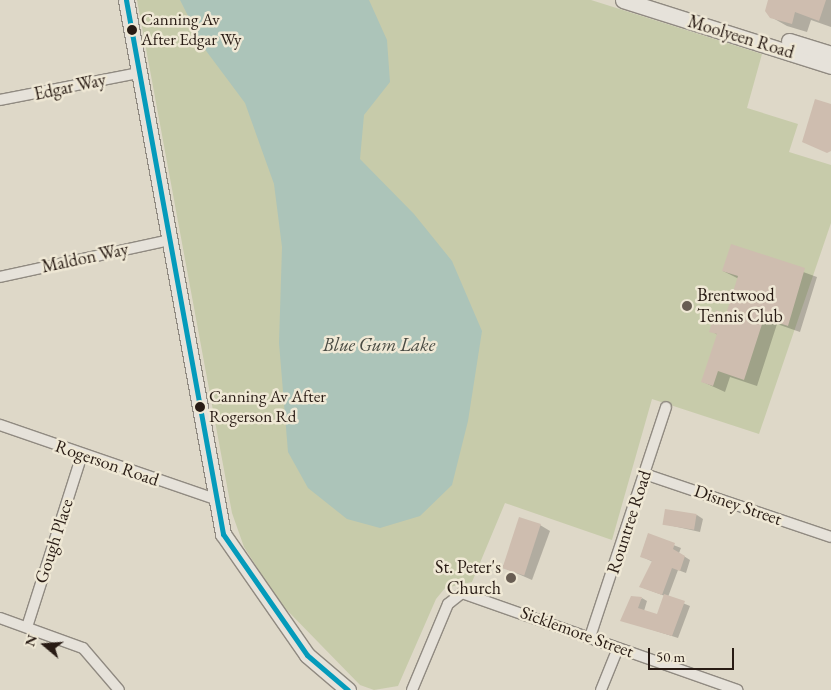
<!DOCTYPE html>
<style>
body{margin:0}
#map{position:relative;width:831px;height:690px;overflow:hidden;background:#ded8c8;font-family:"EB Garamond",serif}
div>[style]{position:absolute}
.green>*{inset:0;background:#c7cbaa}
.water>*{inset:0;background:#acc4b9}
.shadow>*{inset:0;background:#0003}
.building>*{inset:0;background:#cebdaf;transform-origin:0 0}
.roads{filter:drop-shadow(1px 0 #908a81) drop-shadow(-1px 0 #908a81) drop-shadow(0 1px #908a81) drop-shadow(0 -1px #908a81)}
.street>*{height:10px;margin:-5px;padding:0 5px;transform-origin:5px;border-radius:5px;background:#e6e2da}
.secondary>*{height:15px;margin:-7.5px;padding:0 7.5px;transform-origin:7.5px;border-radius:7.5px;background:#e6e2da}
.bus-1>*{height:5px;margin:-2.5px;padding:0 2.5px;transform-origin:2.5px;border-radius:2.5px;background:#049bbb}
.dots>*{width:14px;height:14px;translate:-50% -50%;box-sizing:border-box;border:2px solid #efe8d5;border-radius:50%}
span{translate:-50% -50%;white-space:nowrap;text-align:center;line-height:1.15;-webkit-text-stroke:5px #efe8d5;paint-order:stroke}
.bus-label{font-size:17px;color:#281b14}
.left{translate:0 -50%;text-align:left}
.street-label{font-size:18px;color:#281b14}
.poi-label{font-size:18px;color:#281b14}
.right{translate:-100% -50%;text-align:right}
.water-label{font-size:19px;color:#494b43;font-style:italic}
.north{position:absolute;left:20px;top:620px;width:50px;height:50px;-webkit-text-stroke:4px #efe8d5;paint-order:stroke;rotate:288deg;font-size:14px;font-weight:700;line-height:20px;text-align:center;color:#281b14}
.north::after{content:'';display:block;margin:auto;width:18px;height:22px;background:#281b14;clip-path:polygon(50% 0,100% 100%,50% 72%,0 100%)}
.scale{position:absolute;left:648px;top:648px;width:86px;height:22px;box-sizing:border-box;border:2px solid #281b14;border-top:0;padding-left:6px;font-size:15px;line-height:18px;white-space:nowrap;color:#281b14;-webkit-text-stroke:4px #efe8d5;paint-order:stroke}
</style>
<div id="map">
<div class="green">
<i style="clip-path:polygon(137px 0,591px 0,762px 54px,747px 108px,798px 124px,789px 152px,831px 165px,831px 223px,759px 434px,652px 399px,612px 540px,505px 503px,472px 582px,445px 588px,436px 599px,398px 686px,374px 690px,360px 685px,279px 602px,244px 547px,232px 513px)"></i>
</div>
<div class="water">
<i style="clip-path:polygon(180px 0,369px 0,387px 40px,390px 82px,364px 115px,360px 159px,414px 214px,452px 261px,482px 331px,468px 421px,452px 485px,420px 516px,380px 528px,347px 519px,308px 488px,288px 452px,279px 343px,282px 247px,274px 184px,245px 103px,204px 48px)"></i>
</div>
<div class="shadow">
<i style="clip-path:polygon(770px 0,831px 0,831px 27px,811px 20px,807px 32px,787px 26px,771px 17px)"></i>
<i style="clip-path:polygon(732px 246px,817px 277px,800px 332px,777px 324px,757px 386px,730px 377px,725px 392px,703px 382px,718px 335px,711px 331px,727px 315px,739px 279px,723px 271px)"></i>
<i style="clip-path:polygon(697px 515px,703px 519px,700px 532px,664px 524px)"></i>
<i style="clip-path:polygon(540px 525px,550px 531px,532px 580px,502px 567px)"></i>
<i style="clip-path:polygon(648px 535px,681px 548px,679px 553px,690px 560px,686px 573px,678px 570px,668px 597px,690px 606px,678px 638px,622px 620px,642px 598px,647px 601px,644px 611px,658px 616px,665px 596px,641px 587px,653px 562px,641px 556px)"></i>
</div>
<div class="building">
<i style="clip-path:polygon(768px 0,826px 0,819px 21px,795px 12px,792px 24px,770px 18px,765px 11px)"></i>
<i style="clip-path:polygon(815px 99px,831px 104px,831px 151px,827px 153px,802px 142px)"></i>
<i style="clip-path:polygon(731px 244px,805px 268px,788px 326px,764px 318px,744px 380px,718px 371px,713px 386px,701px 382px,717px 334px,709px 332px,716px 310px,726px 314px,738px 276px,722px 271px)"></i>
<i style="left:665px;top:509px;width:32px;height:16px;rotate:9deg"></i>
<i style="left:519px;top:517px;width:23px;height:54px;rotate:18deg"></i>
<i style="clip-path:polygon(648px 533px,675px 543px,673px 549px,685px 556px,680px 571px,672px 568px,662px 595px,639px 587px,652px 561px,640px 557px)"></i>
<i style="clip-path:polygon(664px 594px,685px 601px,672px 636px,620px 621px,631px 596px,642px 597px,638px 608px,657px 614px)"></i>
</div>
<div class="roads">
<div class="street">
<i style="left:0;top:100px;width:142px;rotate:-11deg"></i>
<i style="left:0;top:277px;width:173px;rotate:-12.3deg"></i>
<i style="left:0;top:425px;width:227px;rotate:19deg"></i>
<i style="left:645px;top:474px;width:196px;rotate:18.7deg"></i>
<i style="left:0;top:618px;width:88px;rotate:19.9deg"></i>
<i style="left:83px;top:648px;width:55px;rotate:49.4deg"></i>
<i style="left:27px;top:627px;width:181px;rotate:-72.3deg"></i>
<i style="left:590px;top:637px;width:242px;rotate:-71.7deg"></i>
<i style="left:412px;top:690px;width:93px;rotate:-67.3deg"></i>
<i style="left:448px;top:604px;width:18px;rotate:-38deg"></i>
<i style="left:462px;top:593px;width:292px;rotate:19.4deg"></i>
<i style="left:601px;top:690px;width:45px;rotate:-68deg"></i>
</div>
<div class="secondary">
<i style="left:126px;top:0;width:543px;rotate:79.7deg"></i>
<i style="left:223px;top:534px;width:147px;rotate:55.2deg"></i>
<i style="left:307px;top:655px;width:54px;rotate:40.5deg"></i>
<i style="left:623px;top:0;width:218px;rotate:17.6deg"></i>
<i style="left:789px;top:41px;width:44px;rotate:17.2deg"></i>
</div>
</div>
<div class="bus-1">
<i style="left:126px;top:0;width:543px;rotate:79.7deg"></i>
<i style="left:223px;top:534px;width:147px;rotate:55.2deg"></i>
<i style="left:307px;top:655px;width:54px;rotate:40.5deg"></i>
</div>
<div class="dots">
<i style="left:132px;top:30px;background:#281b14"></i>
<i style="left:687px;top:306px;background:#685d53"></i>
<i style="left:200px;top:407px;background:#281b14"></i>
<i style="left:511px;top:578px;background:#685d53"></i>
</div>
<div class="bus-label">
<span class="left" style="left:141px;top:30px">Canning Av<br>After Edgar Wy</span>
<span class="left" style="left:209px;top:407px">Canning Av After<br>Rogerson Rd</span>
</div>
<div class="street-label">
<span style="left:741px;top:37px;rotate:17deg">Moolyeen Road</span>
<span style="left:70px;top:87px;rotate:-12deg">Edgar Way</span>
<span style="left:85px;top:258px;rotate:-12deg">Maldon Way</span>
<span style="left:107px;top:463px;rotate:19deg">Rogerson Road</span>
<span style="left:738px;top:505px;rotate:19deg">Disney Street</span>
<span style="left:629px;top:522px;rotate:-72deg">Rountree Road</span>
<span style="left:54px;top:541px;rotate:-72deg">Gough Place</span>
<span style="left:577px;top:632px;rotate:20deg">Sicklemore Street</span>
</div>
<div class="poi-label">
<span class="left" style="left:697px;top:306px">Brentwood<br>Tennis Club</span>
<span class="right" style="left:501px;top:578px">St. Peter's<br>Church</span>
</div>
<div class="water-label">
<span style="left:379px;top:345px">Blue Gum Lake</span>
</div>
<div class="north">N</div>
<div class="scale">50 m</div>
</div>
